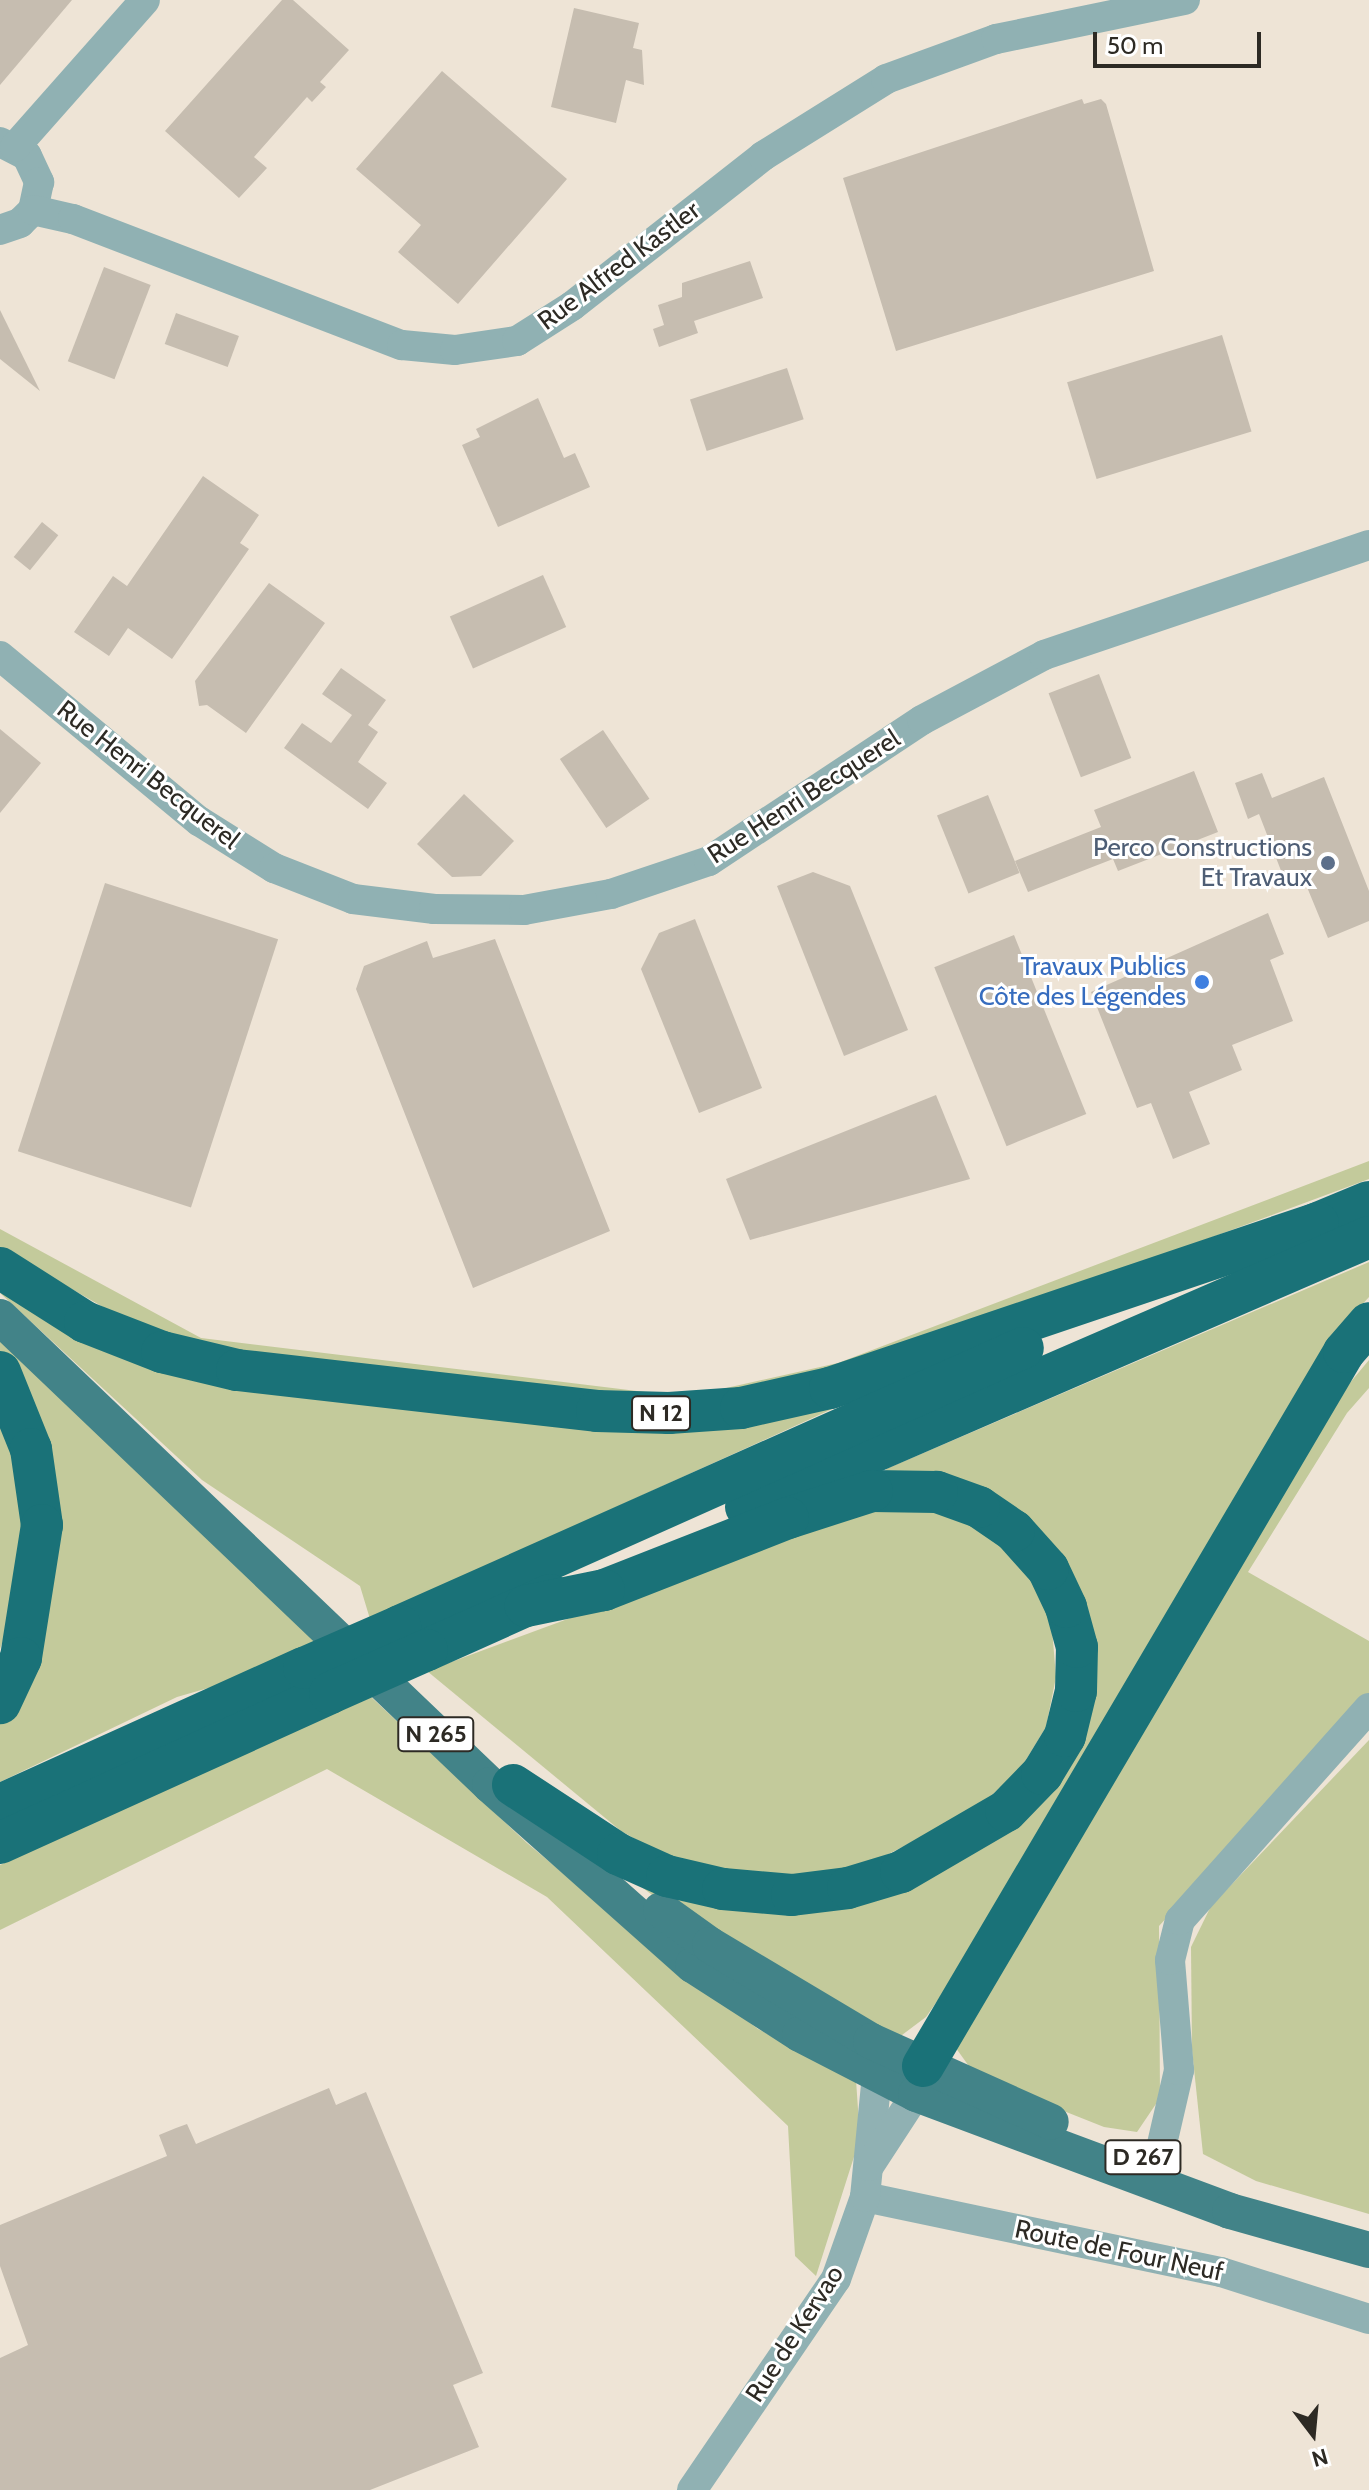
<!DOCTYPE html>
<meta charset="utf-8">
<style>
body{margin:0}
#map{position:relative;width:1369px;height:2490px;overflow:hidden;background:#eee4d6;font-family:Cabin,sans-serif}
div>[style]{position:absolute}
.green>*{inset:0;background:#c3ca9b}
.building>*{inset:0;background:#c6bdb0;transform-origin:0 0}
.minor>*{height:30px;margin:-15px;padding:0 15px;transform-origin:15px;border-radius:15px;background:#90b1b3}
.major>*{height:36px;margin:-18px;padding:0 18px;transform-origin:18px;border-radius:18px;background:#428388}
.highway>*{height:42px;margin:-21px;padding:0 21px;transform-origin:21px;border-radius:21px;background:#1a7278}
.highway-bridge>*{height:42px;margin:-21px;padding:0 21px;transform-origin:21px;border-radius:21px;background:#1a7278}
.dots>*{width:22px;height:22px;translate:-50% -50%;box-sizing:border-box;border:4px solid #fff;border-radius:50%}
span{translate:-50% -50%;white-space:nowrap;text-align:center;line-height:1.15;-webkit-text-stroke:6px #fff;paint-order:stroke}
.shield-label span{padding:2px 6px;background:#fff;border:2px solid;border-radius:6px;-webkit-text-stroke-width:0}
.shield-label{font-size:24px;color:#2d2a24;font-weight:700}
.street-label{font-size:26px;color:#2d2a24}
.service-label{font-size:26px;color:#4e5e75}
.right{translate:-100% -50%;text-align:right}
.shop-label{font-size:26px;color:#366cbe}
.north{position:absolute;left:1273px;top:2394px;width:80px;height:80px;-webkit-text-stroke:6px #fff;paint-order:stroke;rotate:164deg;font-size:22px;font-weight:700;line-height:32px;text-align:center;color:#2d2a24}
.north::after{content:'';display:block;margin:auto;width:28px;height:36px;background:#2d2a24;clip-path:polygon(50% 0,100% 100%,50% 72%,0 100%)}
.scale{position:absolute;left:1093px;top:32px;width:168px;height:36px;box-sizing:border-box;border:4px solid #2d2a24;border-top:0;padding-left:10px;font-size:24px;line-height:28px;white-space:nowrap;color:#2d2a24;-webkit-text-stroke:6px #fff;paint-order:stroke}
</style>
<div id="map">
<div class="green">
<i style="clip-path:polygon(1369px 1161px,1369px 1179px,1037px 1302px,817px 1376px,670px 1406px,173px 1347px,0 1248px,0 1229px,201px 1338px,686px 1397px,838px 1363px)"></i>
<i style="clip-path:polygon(1369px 1262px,1369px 1297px,1340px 1329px,967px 1958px,926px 2017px,898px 2038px,680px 1916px,631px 1879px,892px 1885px,1078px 1731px,1028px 1520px,887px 1474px,886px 1469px)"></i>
<i style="clip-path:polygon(0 1293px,314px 1389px,852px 1400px,370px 1619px,360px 1586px,202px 1480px)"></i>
<i style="clip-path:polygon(0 1333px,319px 1644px,236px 1680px,177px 1697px,0 1782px,0 1718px,47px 1574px,0 1366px)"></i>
<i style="clip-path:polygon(1369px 1360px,1369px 1388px,1347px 1413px,1248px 1572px,1369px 1641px,1369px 1697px,1159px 1926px,1160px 2098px,1137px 2132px,1104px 2127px,976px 2076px,953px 2044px,1344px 1390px)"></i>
<i style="clip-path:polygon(0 1420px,25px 1490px,20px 1591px,0 1649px)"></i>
<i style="clip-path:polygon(901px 1507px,957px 1516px,990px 1536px,1026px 1572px,1051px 1617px,1056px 1677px,1046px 1727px,1021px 1768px,977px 1809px,861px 1868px,782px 1883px,689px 1870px,621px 1831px,427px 1671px,852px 1514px)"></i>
<i style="clip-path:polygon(369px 1695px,527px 1843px,657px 1952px,758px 2029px,856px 2080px,860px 2138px,816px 2276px,795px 2256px,788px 2126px,547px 1897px,327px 1769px,0 1930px,0 1865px)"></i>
<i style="clip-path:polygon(1369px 1740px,1369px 2214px,1256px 2181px,1203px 2154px,1192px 2050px,1191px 1947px,1211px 1906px)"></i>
</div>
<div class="building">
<i style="clip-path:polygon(0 0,72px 0,0 85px)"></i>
<i style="clip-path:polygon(282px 0,293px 0,349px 50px,320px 82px,326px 87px,312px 102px,307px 97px,254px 157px,267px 168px,239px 198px,165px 131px)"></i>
<i style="clip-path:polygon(574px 8px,639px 23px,633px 48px,642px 50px,644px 85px,626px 80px,616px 123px,551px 107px)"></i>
<i style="clip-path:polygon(442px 71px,567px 179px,458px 304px,398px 252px,421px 225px,356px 169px)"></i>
<i style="clip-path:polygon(1082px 99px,1084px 104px,1101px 99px,1106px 104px,1154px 271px,896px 351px,843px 178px)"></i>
<i style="clip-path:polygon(750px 261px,763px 298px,694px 321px,698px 333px,659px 347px,653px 329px,664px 325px,658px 305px,682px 297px,682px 283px)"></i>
<i style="left:104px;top:267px;width:50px;height:101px;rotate:21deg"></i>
<i style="clip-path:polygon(0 310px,40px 391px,0 359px)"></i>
<i style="left:176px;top:313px;width:67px;height:33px;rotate:20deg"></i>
<i style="left:1222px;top:335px;width:101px;height:162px;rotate:73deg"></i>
<i style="left:787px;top:368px;width:54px;height:102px;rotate:72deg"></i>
<i style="clip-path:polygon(538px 398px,564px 458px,575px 453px,590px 487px,498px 527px,462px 445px,480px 437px,476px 429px)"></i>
<i style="clip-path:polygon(203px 476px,259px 515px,240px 543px,249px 549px,172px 659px,128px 628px,109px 656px,74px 632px,113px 576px,127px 586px)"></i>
<i style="left:42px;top:522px;width:21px;height:45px;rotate:39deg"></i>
<i style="left:543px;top:575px;width:57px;height:102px;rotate:66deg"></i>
<i style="clip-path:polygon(269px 583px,325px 623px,246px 733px,207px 705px,199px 706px,195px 681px)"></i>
<i style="clip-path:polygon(341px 668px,386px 700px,368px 725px,378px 732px,358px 762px,387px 783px,368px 809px,284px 748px,302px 723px,331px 743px,352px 715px,322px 694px)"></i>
<i style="left:1099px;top:674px;width:90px;height:54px;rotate:69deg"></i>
<i style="clip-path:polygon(0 729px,41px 763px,0 813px)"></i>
<i style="left:603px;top:730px;width:83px;height:52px;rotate:56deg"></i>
<i style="clip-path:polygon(1194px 771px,1218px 832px,1118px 871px,1113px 859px,1028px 892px,1015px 861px,1101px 827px,1094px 810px)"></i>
<i style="clip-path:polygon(1262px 773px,1272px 798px,1324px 777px,1369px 891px,1369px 921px,1328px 938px,1302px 875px,1285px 881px,1259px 814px,1248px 819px,1235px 783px)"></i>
<i style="clip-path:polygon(464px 794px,514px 841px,481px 876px,452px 877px,417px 844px)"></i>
<i style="left:988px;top:795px;width:84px;height:55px;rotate:68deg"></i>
<i style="clip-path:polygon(813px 872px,850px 886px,908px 1030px,844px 1056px,777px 886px)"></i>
<i style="left:105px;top:883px;width:182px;height:282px;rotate:18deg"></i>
<i style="clip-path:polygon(1268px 913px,1284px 954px,1270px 960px,1293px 1021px,1232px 1045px,1242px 1070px,1189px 1092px,1210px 1144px,1173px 1159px,1151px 1103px,1137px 1108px,1091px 992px)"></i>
<i style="clip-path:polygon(695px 919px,762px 1088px,699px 1113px,641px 969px,659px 933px)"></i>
<i style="left:1014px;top:935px;width:193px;height:86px;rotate:68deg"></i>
<i style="clip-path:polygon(495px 939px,610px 1231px,473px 1288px,356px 989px,364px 966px,427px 941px,433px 958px)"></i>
<i style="clip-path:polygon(936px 1095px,970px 1179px,750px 1240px,726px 1179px)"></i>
<i style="clip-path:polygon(329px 2088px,336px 2105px,366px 2092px,483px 2373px,453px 2385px,479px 2447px,370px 2490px,0 2490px,0 2358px,28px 2345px,0 2266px,0 2225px,167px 2156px,159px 2135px,176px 2128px,187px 2124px,196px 2144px)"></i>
</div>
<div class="minor">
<i style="left:0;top:142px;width:30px;rotate:27deg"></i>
<i style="left:27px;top:156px;width:29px;rotate:65deg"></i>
<i style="left:39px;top:182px;width:29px;rotate:102deg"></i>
<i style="left:33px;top:210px;width:18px;rotate:135deg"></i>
<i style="left:20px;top:223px;width:21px;rotate:161deg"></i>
<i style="left:15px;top:147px;width:196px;rotate:-48.5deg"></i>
<i style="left:33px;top:210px;width:41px;rotate:12.7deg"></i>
<i style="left:73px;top:219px;width:352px;rotate:21deg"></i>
<i style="left:402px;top:345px;width:53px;rotate:5.4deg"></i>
<i style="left:455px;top:350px;width:63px;rotate:-8.3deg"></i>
<i style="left:517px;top:341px;width:65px;rotate:-32.5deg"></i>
<i style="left:572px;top:306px;width:243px;rotate:-38.1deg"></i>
<i style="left:763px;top:156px;width:145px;rotate:-32deg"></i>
<i style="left:886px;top:79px;width:117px;rotate:-20deg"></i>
<i style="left:996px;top:39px;width:193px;rotate:-11.7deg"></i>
<i style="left:0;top:656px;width:259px;rotate:39.7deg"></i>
<i style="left:199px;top:821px;width:89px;rotate:32.1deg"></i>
<i style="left:274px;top:868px;width:85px;rotate:21.4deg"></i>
<i style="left:353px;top:899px;width:82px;rotate:7deg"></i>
<i style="left:434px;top:909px;width:90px;rotate:0.6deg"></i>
<i style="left:524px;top:910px;width:88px;rotate:-10.4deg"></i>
<i style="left:611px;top:894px;width:103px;rotate:-18.6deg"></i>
<i style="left:709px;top:861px;width:255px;rotate:-33.5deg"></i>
<i style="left:922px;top:720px;width:138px;rotate:-28deg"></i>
<i style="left:1044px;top:655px;width:343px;rotate:-18.7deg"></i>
<i style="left:1153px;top:2183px;width:116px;rotate:-77deg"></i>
<i style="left:1179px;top:2070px;width:110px;rotate:-94.7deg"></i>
<i style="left:1170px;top:1960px;width:41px;rotate:-76deg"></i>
<i style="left:1180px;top:1920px;width:284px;rotate:-48.3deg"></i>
<i style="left:865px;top:2197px;width:364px;rotate:11.9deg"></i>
<i style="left:1221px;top:2272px;width:155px;rotate:17.6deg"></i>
<i style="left:692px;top:2490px;width:255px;rotate:-55.7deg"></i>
<i style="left:836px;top:2279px;width:87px;rotate:-70.5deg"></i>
<i style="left:865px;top:2197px;width:124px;rotate:-84.4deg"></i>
<i style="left:877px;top:2074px;width:47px;rotate:-9.9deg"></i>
<i style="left:923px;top:2066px;width:29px;rotate:104deg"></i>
<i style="left:916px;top:2094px;width:86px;rotate:123.1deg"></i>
</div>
<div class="major">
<i style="left:0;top:1317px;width:678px;rotate:43.68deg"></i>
<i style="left:490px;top:1785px;width:271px;rotate:41.6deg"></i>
<i style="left:693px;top:1965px;width:127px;rotate:32.8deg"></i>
<i style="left:800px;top:2034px;width:131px;rotate:27.3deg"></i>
<i style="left:916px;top:2094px;width:335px;rotate:20.4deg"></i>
<i style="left:1230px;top:2211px;width:144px;rotate:15.7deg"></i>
<i style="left:661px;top:1910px;width:60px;rotate:35.5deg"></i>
<i style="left:710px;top:1945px;width:187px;rotate:30.8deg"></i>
<i style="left:871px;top:2041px;width:197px;rotate:24.2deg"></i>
</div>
<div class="highway">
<i style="left:1294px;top:1233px;width:81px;rotate:-22.5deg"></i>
<i style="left:0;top:1268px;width:101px;rotate:32.4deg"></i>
<i style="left:85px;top:1322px;width:83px;rotate:21.3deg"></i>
<i style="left:162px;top:1352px;width:77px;rotate:13.5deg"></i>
<i style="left:237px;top:1370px;width:362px;rotate:6.5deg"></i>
<i style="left:597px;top:1411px;width:72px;rotate:1.6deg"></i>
<i style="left:669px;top:1413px;width:72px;rotate:-4deg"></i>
<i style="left:741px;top:1408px;width:91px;rotate:-12.7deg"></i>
<i style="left:830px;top:1388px;width:515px;rotate:-18.68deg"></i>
<i style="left:0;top:1372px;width:83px;rotate:68.1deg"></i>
<i style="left:31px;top:1449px;width:77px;rotate:81.8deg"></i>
<i style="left:42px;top:1525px;width:135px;rotate:99deg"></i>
<i style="left:21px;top:1658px;width:50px;rotate:115deg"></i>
<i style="left:746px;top:1507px;width:679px;rotate:-23.43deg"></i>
<i style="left:400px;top:1626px;width:682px;rotate:-24.05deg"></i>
<i style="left:427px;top:1650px;width:135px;rotate:-24.1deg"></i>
<i style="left:513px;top:1785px;width:126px;rotate:33.3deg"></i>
<i style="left:618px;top:1854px;width:54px;rotate:24.2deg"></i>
<i style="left:667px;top:1876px;width:57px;rotate:13.1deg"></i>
<i style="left:723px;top:1889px;width:69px;rotate:5deg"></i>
<i style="left:792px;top:1895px;width:56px;rotate:-7.1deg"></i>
<i style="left:848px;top:1888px;width:55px;rotate:-16.8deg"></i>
<i style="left:901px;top:1872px;width:121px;rotate:-30.2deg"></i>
<i style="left:1006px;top:1811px;width:52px;rotate:-45.8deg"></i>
<i style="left:1042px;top:1774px;width:44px;rotate:-58.8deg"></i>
<i style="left:1065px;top:1736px;width:46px;rotate:-76.3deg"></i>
<i style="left:1076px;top:1691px;width:44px;rotate:-88.7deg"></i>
<i style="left:1077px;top:1647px;width:41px;rotate:-105.4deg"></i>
<i style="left:1066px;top:1607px;width:42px;rotate:-115.3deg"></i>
<i style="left:1048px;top:1569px;width:51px;rotate:-131.8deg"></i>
<i style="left:1014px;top:1531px;width:42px;rotate:-145.6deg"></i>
<i style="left:979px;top:1507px;width:45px;rotate:-160.3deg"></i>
<i style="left:937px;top:1492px;width:65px;rotate:-179.1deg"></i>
<i style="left:872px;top:1491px;width:88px;rotate:162.2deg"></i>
<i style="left:788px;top:1518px;width:198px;rotate:158.6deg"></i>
<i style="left:604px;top:1590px;width:80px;rotate:168.4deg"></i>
<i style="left:0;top:1805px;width:333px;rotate:-24.3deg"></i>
<i style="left:0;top:1843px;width:362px;rotate:-24.4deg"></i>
<i style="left:923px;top:2066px;width:829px;rotate:-59.47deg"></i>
<i style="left:1344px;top:1352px;width:38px;rotate:-49deg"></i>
</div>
<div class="highway-bridge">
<i style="left:304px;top:1668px;width:105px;rotate:-23.6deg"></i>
<i style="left:330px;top:1693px;width:106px;rotate:-23.9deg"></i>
</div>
<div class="dots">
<i style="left:1328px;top:863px;background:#5c6f8a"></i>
<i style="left:1202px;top:982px;background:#3f7fe0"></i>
</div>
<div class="shield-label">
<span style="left:661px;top:1413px">N 12</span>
<span style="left:436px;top:1734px">N 265</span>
<span style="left:1143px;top:2157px">D 267</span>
</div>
<div class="street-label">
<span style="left:619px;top:266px;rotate:-37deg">Rue Alfred Kastler</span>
<span style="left:148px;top:775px;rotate:38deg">Rue Henri Becquerel</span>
<span style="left:804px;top:797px;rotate:-33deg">Rue Henri Becquerel</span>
<span style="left:1119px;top:2251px;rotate:12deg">Route de Four Neuf</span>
<span style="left:795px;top:2334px;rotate:-57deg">Rue de Kervao</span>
</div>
<div class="service-label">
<span class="right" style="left:1312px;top:863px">Perco Constructions<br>Et Travaux</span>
</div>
<div class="shop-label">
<span class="right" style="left:1186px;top:982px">Travaux Publics<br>Côte des Légendes</span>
</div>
<div class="north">N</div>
<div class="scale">50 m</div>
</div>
